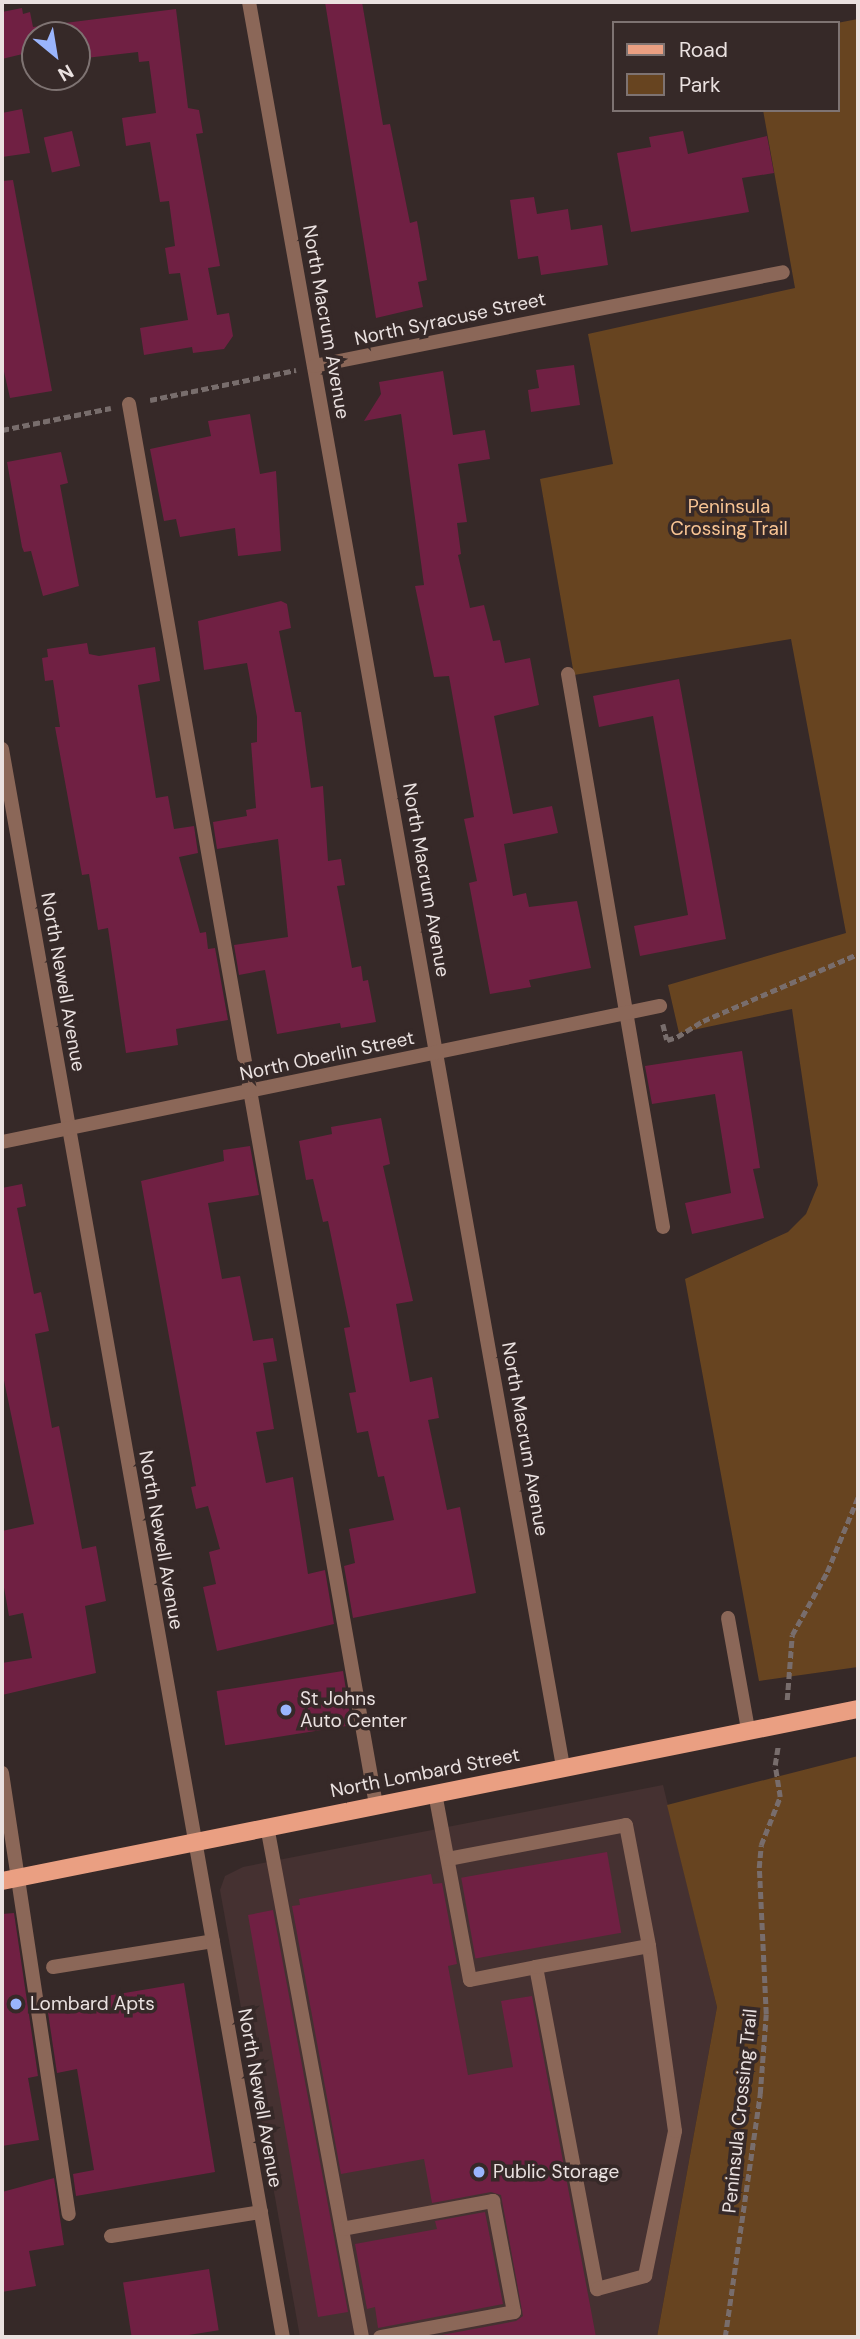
<!DOCTYPE html>
<style>
body{margin:0}
#map{position:relative;width:860px;height:2339px;overflow:hidden;background:#362928;font-family:"DM Sans",sans-serif}
div>[style]{position:absolute}
.built>*{inset:0;background:#453131}
.green>*{inset:0;background:#674420}
.building>*{inset:0;background:#702043;transform-origin:0 0}
.path>*{height:4.5px;margin-top:-2.25px;transform-origin:0;background:repeating-linear-gradient(90deg,#786d6c 0 7px,transparent 0 10.5px)}
.service>*{height:14px;margin:-7px;padding:0 7px;transform-origin:7px;border-radius:7px;background:#8b6758}
.minor>*{height:14px;margin:-7px;padding:0 7px;transform-origin:7px;border-radius:7px;background:#8b6758}
.primary>*{height:18px;margin:-9px;padding:0 9px;transform-origin:9px;border-radius:9px;background:#ea9f82}
.dots>*{width:19px;height:19px;translate:-50% -50%;box-sizing:border-box;border:4px solid #362928;border-radius:50%}
span{translate:-50% -50%;white-space:nowrap;text-align:center;line-height:1.15;-webkit-text-stroke:7px #362928;paint-order:stroke}
.street-label{font-size:19px;color:#eae1e0}
.park-label{font-size:19px;color:#f9c594}
.poi-label{font-size:19px;color:#eae1e0}
.left{translate:0 -50%;text-align:left}
.frame{position:absolute;inset:0;border:4px solid #eae1e0;pointer-events:none}
.legend{position:absolute;left:612px;top:21px;width:228px;height:91px;box-sizing:border-box;background:#362928;border:2px solid #7e7372;margin:0;padding:9px 12px;list-style:none;font-size:21px;color:#eae1e0}
.legend li{display:flex;align-items:center;gap:14px;height:35px}
.legend b{width:35px;border:2px solid #7e7372}
.north{position:absolute;left:21px;top:21px;width:70px;height:70px;box-sizing:border-box;background:#362928;border:2px solid #7e7372;border-radius:50%;rotate:150deg;font-size:19px;font-weight:700;line-height:28px;text-align:center;color:#eae1e0}
.north::after{content:'';display:block;margin:auto;width:24px;height:32px;background:#9ab5fd;clip-path:polygon(50% 0,100% 100%,50% 72%,0 100%)}
</style>
<div id="map">
<div class="built">
<i style="clip-path:polygon(663px 1785px,717px 2007px,657px 2337px,300px 2337px,220px 1890px,225px 1876px,243px 1867px)"></i>
</div>
<div class="green">
<i style="clip-path:polygon(858px 19px,858px 1667px,759px 1681px,685px 1279px,788px 1232px,806px 1214px,818px 1185px,792px 1009px,679px 1033px,668px 985px,846px 933px,791px 639px,574px 675px,540px 479px,613px 464px,588px 334px,795px 288px,763px 110px,837px 110px,837px 23px)"></i>
<i style="clip-path:polygon(858px 1756px,858px 2337px,657px 2337px,717px 2007px,667px 1805px)"></i>
</div>
<div class="building">
<i style="clip-path:polygon(325px 2px,362px 2px,383px 125px,390px 124px,410px 223px,417px 221px,427px 280px,418px 282px,423px 307px,376px 318px)"></i>
<i style="clip-path:polygon(22px 8px,23px 14px,30px 12px,33px 27px,176px 9px,188px 108px,199px 110px,203px 133px,196px 134px,220px 266px,208px 268px,217px 315px,229px 313px,233px 336px,224px 349px,193px 353px,192px 347px,144px 355px,140px 328px,188px 320px,180px 273px,169px 274px,165px 248px,175px 246px,169px 201px,160px 202px,150px 142px,126px 146px,122px 118px,156px 113px,149px 61px,139px 62px,138px 52px,77px 59px,77px 35px,35px 35px,35px 51px,2px 59px,2px 12px)"></i>
<i style="clip-path:polygon(22px 109px,30px 153px,2px 157px,2px 113px)"></i>
<i style="left:72px;top:131px;width:36px;height:29px;rotate:77deg"></i>
<i style="clip-path:polygon(683px 131px,688px 154px,767px 136px,774px 173px,742px 178px,749px 212px,631px 232px,617px 153px,651px 147px,649px 137px)"></i>
<i style="clip-path:polygon(13px 180px,52px 391px,10px 398px,2px 363px,2px 181px)"></i>
<i style="clip-path:polygon(534px 197px,537px 214px,568px 209px,571px 230px,602px 225px,608px 265px,541px 275px,538px 256px,518px 259px,510px 200px)"></i>
<i style="clip-path:polygon(574px 365px,580px 405px,531px 412px,528px 390px,539px 388px,536px 370px)"></i>
<i style="clip-path:polygon(443px 371px,453px 435px,485px 430px,490px 459px,458px 464px,467px 522px,457px 523px,461px 554px,458px 555px,470px 608px,484px 605px,493px 641px,500px 640px,505px 663px,530px 658px,539px 705px,494px 716px,513px 814px,552px 806px,558px 833px,504px 844px,513px 896px,526px 893px,529px 907px,577px 901px,591px 968px,529px 980px,531px 987px,490px 994px,469px 883px,477px 881px,464px 819px,474px 817px,449px 676px,434px 677px,415px 586px,424px 585px,401px 414px,364px 421px,381px 394px,379px 382px)"></i>
<i style="clip-path:polygon(250px 414px,260px 474px,276px 471px,281px 551px,238px 556px,235px 528px,180px 537px,176px 519px,164px 521px,150px 449px,211px 436px,208px 421px)"></i>
<i style="clip-path:polygon(61px 452px,68px 483px,60px 485px,79px 586px,43px 596px,31px 551px,24px 552px,22px 547px,7px 462px)"></i>
<i style="clip-path:polygon(281px 601px,287px 604px,291px 628px,279px 631px,295px 712px,301px 712px,311px 788px,323px 786px,328px 861px,341px 859px,345px 885px,337px 886px,352px 968px,361px 966px,363px 981px,368px 980px,376px 1022px,341px 1028px,340px 1023px,277px 1034px,265px 970px,239px 975px,234px 945px,288px 937px,278px 839px,217px 849px,213px 822px,247px 816px,246px 810px,256px 808px,251px 743px,257px 742px,257px 717px,247px 663px,204px 670px,198px 621px)"></i>
<i style="clip-path:polygon(87px 643px,89px 654px,99px 656px,155px 647px,160px 681px,138px 685px,156px 798px,168px 796px,174px 829px,194px 826px,198px 853px,179px 857px,200px 933px,206px 932px,208px 949px,215px 948px,228px 1020px,176px 1029px,178px 1045px,126px 1053px,108px 928px,98px 930px,89px 874px,82px 875px,55px 727px,60px 727px,53px 680px,45px 681px,42px 658px,48px 657px,47px 649px)"></i>
<i style="clip-path:polygon(679px 679px,726px 939px,640px 956px,634px 926px,688px 915px,653px 716px,599px 727px,593px 696px)"></i>
<i style="clip-path:polygon(742px 1051px,760px 1168px,753px 1169px,764px 1218px,692px 1234px,685px 1203px,731px 1193px,715px 1094px,652px 1104px,645px 1066px)"></i>
<i style="clip-path:polygon(381px 1118px,390px 1164px,383px 1166px,413px 1301px,396px 1304px,410px 1382px,432px 1377px,439px 1418px,428px 1420px,447px 1510px,460px 1507px,476px 1593px,353px 1618px,344px 1566px,355px 1563px,349px 1529px,394px 1520px,384px 1476px,378px 1477px,368px 1431px,357px 1433px,349px 1393px,356px 1392px,344px 1328px,350px 1327px,328px 1221px,323px 1222px,313px 1179px,306px 1180px,299px 1141px,332px 1134px,331px 1127px)"></i>
<i style="clip-path:polygon(250px 1146px,259px 1195px,208px 1203px,222px 1279px,240px 1276px,253px 1341px,273px 1338px,277px 1361px,263px 1363px,274px 1429px,256px 1432px,266px 1483px,293px 1477px,308px 1574px,325px 1570px,334px 1624px,217px 1651px,203px 1587px,216px 1584px,209px 1552px,220px 1549px,208px 1506px,196px 1509px,191px 1487px,196px 1486px,141px 1181px,224px 1161px,223px 1150px)"></i>
<i style="clip-path:polygon(22px 1184px,26px 1206px,17px 1208px,34px 1294px,41px 1292px,49px 1331px,35px 1334px,52px 1428px,59px 1426px,82px 1549px,96px 1546px,106px 1601px,85px 1606px,96px 1673px,2px 1695px,2px 1663px,32px 1658px,23px 1613px,9px 1616px,2px 1576px,2px 1531px,34px 1524px,2px 1371px,2px 1188px)"></i>
<i style="left:343px;top:1671px;width:55px;height:128px;rotate:81deg"></i>
<i style="left:607px;top:1852px;width:82px;height:148px;rotate:80deg"></i>
<i style="clip-path:polygon(431px 1874px,433px 1884px,442px 1883px,457px 1964px,448px 1966px,468px 2075px,513px 2067px,501px 2001px,532px 1996px,596px 2337px,431px 2337px,516px 2321px,523px 2316px,501px 2195px,491px 2192px,432px 2203px,424px 2159px,341px 2174px,292px 1906px,300px 1905px,299px 1899px)"></i>
<i style="clip-path:polygon(273px 1910px,348px 2312px,318px 2317px,248px 1915px)"></i>
<i style="clip-path:polygon(14px 1913px,38px 2076px,28px 2078px,39px 2140px,2px 2146px,2px 1914px)"></i>
<i style="clip-path:polygon(184px 1983px,215px 2172px,76px 2196px,73px 2174px,94px 2170px,77px 2069px,57px 2073px,47px 2006px)"></i>
<i style="clip-path:polygon(54px 2178px,64px 2245px,29px 2251px,36px 2286px,2px 2292px,2px 2192px)"></i>
<i style="clip-path:polygon(485px 2212px,503px 2304px,378px 2328px,375px 2307px,367px 2309px,355px 2244px,437px 2229px,435px 2221px)"></i>
<i style="left:209px;top:2269px;width:62px;height:87px;rotate:81deg"></i>
</div>
<div class="path">
<i style="left:150px;top:400px;width:149px;rotate:-11.6deg"></i>
<i style="left:2px;top:430px;width:111px;rotate:-11.4deg"></i>
<i style="left:663px;top:1024px;width:16px;rotate:76deg"></i>
<i style="left:667px;top:1040px;width:10px;rotate:-17deg"></i>
<i style="left:677px;top:1037px;width:31px;rotate:-32deg"></i>
<i style="left:703px;top:1021px;width:169px;rotate:-23.4deg"></i>
<i style="left:787px;top:1700px;width:65px;rotate:-85.6deg"></i>
<i style="left:792px;top:1635px;width:72px;rotate:-60.9deg"></i>
<i style="left:827px;top:1572px;width:81px;rotate:-67.5deg"></i>
<i style="left:725px;top:2337px;width:246px;rotate:-81.8deg"></i>
<i style="left:760px;top:2094px;width:80px;rotate:-85.7deg"></i>
<i style="left:766px;top:2014px;width:146px;rotate:-92.7deg"></i>
<i style="left:759px;top:1868px;width:23px;rotate:-85deg"></i>
<i style="left:761px;top:1845px;width:52px;rotate:-68.4deg"></i>
<i style="left:780px;top:1797px;width:32px;rotate:-99deg"></i>
<i style="left:775px;top:1765px;width:18px;rotate:-81deg"></i>
</div>
<div class="service">
<i style="left:129px;top:404px;width:1423px;rotate:80deg"></i>
<i style="left:568px;top:674px;width:561px;rotate:80.25deg"></i>
<i style="left:728px;top:1618px;width:113px;rotate:79.8deg"></i>
<i style="left:2px;top:1773px;width:446px;rotate:81.4deg"></i>
<i style="left:435px;top:1793px;width:190px;rotate:79.4deg"></i>
<i style="left:470px;top:1980px;width:67px;rotate:-11.1deg"></i>
<i style="left:536px;top:1967px;width:328px;rotate:79.3deg"></i>
<i style="left:597px;top:2289px;width:50px;rotate:-15.2deg"></i>
<i style="left:645px;top:2276px;width:148px;rotate:-78.3deg"></i>
<i style="left:675px;top:2131px;width:187px;rotate:-98deg"></i>
<i style="left:267px;top:1826px;width:520px;rotate:79.47deg"></i>
<i style="left:448px;top:1859px;width:181px;rotate:-10.8deg"></i>
<i style="left:626px;top:1825px;width:123px;rotate:79.2deg"></i>
<i style="left:649px;top:1946px;width:115px;rotate:169.5deg"></i>
<i style="left:53px;top:1967px;width:162px;rotate:-9.2deg"></i>
<i style="left:342px;top:2229px;width:154px;rotate:-10.5deg"></i>
<i style="left:493px;top:2201px;width:113px;rotate:79.3deg"></i>
<i style="left:514px;top:2312px;width:136px;rotate:169.4deg"></i>
<i style="left:111px;top:2236px;width:152px;rotate:-9.1deg"></i>
</div>
<div class="minor">
<i style="left:249px;top:2px;width:1792px;rotate:79.91deg"></i>
<i style="left:314px;top:366px;width:478px;rotate:-11.3deg"></i>
<i style="left:2px;top:749px;width:1613px;rotate:79.97deg"></i>
<i style="left:2px;top:1142px;width:672px;rotate:-11.68deg"></i>
</div>
<div class="primary">
<i style="left:2px;top:1881px;width:873px;rotate:-11.36deg"></i>
</div>
<div class="dots">
<i style="left:286px;top:1710px;background:#9ab5fd"></i>
<i style="left:16px;top:2004px;background:#9ab5fd"></i>
<i style="left:479px;top:2172px;background:#9ab5fd"></i>
</div>
<div class="street-label">
<span style="left:450px;top:319px;rotate:-12deg">North Syracuse Street</span>
<span style="left:326px;top:322px;rotate:80deg">North Macrum Avenue</span>
<span style="left:426px;top:880px;rotate:80deg">North Macrum Avenue</span>
<span style="left:63px;top:982px;rotate:80deg">North Newell Avenue</span>
<span style="left:327px;top:1056px;rotate:-12deg">North Oberlin Street</span>
<span style="left:525px;top:1439px;rotate:80deg">North Macrum Avenue</span>
<span style="left:161px;top:1540px;rotate:80deg">North Newell Avenue</span>
<span style="left:425px;top:1773px;rotate:-11deg">North Lombard Street</span>
<span style="left:260px;top:2098px;rotate:80deg">North Newell Avenue</span>
<span style="left:740px;top:2111px;rotate:-84deg">Peninsula Crossing Trail</span>
</div>
<div class="park-label">
<span style="left:729px;top:518px">Peninsula<br>Crossing Trail</span>
</div>
<div class="poi-label">
<span class="left" style="left:300px;top:1710px">St Johns<br>Auto Center</span>
<span class="left" style="left:30px;top:2004px">Lombard Apts</span>
<span class="left" style="left:493px;top:2172px">Public Storage</span>
</div>
<div class="frame"></div>
<ul class="legend">
<li><b style="height:9px;background:#ea9f82"></b>Road</li>
<li><b style="height:19px;background:#674420"></b>Park</li>
</ul>
<div class="north">N</div>
</div>
